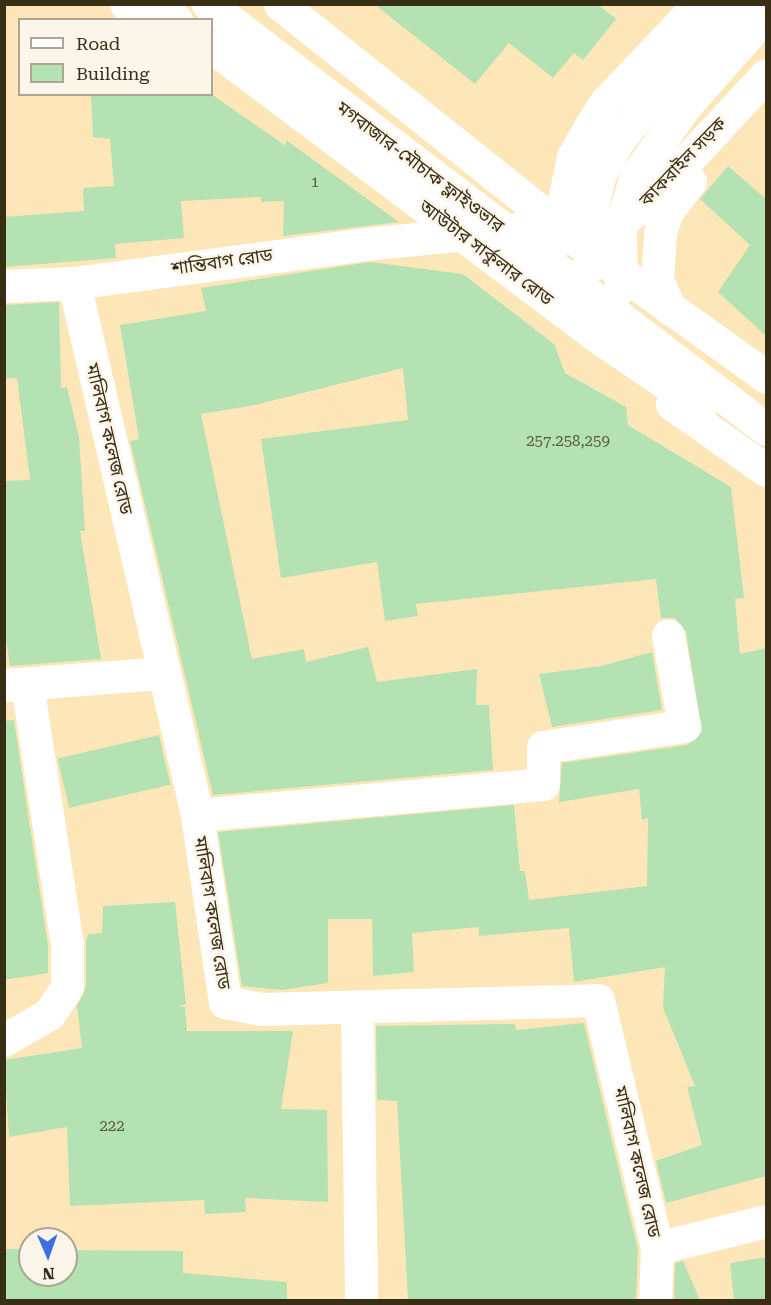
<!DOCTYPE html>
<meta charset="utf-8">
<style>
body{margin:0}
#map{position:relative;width:771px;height:1305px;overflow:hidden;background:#fde6b7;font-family:"Roboto Serif","Noto Sans Bengali",serif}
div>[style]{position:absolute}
.building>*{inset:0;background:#b4e2b2;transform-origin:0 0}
.minor>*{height:33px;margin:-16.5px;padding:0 16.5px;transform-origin:16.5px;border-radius:16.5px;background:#fff}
.major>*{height:33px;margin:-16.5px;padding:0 16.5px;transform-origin:16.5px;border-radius:16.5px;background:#fff}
span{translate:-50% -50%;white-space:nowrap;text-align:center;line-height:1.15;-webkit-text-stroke:5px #fbf5ea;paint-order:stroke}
.number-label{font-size:15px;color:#575a3c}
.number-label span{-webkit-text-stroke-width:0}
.street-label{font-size:18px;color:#382d15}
.frame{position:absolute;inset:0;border:6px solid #382d15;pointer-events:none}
.legend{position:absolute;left:18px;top:18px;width:195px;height:78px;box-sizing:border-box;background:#fbf5ea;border:2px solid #ada595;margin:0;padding:8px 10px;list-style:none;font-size:18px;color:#382d15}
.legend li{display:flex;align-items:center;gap:12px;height:30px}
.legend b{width:30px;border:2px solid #ada595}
.north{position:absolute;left:18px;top:1227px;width:60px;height:60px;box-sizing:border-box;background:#fbf5ea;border:2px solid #ada595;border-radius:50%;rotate:178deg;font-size:16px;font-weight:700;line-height:24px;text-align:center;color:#382d15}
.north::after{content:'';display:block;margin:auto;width:21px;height:27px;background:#3f6fe0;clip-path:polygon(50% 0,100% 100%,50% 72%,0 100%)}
</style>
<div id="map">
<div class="building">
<i style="clip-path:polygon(374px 4px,597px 4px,616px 19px,583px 60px,574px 53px,553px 78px,509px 43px,475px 84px)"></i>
<i style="clip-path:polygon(91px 94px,211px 94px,286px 146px,286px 140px,399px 222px,283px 236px,284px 201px,261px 202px,261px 197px,181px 201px,184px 238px,115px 244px,116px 258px,4px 267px,4px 217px,84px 211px,83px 188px,114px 186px,110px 139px,93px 137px)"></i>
<i style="clip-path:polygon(728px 166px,766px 199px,766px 336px,718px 292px,750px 245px,700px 199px)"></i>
<i style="clip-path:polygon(370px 262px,463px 274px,554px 344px,565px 373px,626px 407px,628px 425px,731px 487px,744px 598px,735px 599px,740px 654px,766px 648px,766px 1176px,666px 1203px,656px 1161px,702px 1145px,687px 1087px,695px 1086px,663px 1008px,665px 967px,574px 982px,569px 928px,479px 936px,479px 927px,412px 933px,414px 972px,373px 976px,372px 919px,328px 919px,328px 983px,282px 990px,242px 986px,218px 832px,514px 805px,520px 871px,525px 871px,529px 900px,647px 886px,648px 818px,642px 820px,639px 789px,559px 802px,562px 763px,687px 745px,702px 732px,686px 632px,675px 618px,661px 618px,656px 579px,416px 604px,418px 616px,385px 621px,377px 562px,281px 578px,261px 439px,408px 420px,403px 368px,255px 405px,201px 414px,252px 659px,304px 649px,306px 662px,368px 647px,377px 682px,477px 669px,476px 705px,489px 705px,493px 770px,213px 795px,130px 441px,139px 439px,120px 325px,206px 311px,201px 288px)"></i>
<i style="clip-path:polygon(59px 302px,61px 388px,67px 387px,79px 437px,85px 531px,80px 531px,101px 659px,10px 666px,4px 627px,4px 481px,30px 480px,17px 378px,4px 379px,4px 305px)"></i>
<i style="clip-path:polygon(652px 652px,662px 710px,552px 727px,539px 674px,601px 666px)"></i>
<i style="clip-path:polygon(14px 720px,48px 946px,48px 973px,4px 980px,4px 721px)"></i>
<i style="left:159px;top:735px;width:51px;height:104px;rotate:77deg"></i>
<i style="clip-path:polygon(175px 902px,186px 1004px,178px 1006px,185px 1007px,187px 1031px,293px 1031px,281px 1109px,327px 1110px,328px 1202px,245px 1198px,246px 1212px,205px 1214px,204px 1200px,70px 1206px,67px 1127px,9px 1137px,4px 1060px,82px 1048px,77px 1006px,86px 987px,86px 942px,88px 934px,102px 933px,103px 906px)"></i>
<i style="clip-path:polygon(584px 1023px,638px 1250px,636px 1300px,408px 1300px,397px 1101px,377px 1100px,376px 1026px,515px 1024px,516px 1030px)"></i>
<i style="clip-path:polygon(4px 1249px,30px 1249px,30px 1275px,66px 1275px,66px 1250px,183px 1251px,183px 1273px,287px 1282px,287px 1300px,4px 1300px)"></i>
<i style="clip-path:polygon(766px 1257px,766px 1300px,734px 1300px,730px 1263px)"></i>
<i style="clip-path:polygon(683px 1261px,700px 1300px,674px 1300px,675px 1263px)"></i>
</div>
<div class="minor">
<i style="left:74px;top:283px;width:546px;rotate:76.98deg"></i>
<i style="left:197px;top:815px;width:189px;rotate:81.5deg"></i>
<i style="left:225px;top:1002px;width:36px;rotate:11deg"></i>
<i style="left:260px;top:1009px;width:338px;rotate:-1.5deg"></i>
<i style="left:598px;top:1000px;width:255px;rotate:76.6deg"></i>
<i style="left:657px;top:1248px;width:52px;rotate:92.2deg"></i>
<i style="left:4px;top:286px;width:70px;rotate:-2.5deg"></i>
<i style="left:74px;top:283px;width:294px;rotate:-7.6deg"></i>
<i style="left:365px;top:244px;width:194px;rotate:-5.6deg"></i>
<i style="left:6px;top:685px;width:155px;rotate:-4.4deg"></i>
<i style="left:197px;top:815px;width:347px;rotate:-5.1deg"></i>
<i style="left:543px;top:784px;width:37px;rotate:-90deg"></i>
<i style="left:543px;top:747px;width:143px;rotate:-8.5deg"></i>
<i style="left:684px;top:726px;width:92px;rotate:-100deg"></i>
<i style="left:357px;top:1008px;width:292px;rotate:89.2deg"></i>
<i style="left:4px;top:1040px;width:52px;rotate:-30deg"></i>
<i style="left:49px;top:1014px;width:32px;rotate:-56deg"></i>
<i style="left:67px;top:987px;width:42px;rotate:-90deg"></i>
<i style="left:67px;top:945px;width:265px;rotate:-98.7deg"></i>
<i style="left:657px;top:1248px;width:112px;rotate:-13.9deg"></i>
</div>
<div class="major">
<i style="left:126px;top:4px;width:26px;rotate:39deg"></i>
<i style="left:156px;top:4px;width:26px;rotate:39deg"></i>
<i style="left:208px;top:4px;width:701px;rotate:37.29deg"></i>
<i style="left:280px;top:4px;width:389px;rotate:38.5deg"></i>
<i style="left:584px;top:246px;width:224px;rotate:35.7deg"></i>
<i style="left:212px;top:47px;width:490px;rotate:36.9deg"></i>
<i style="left:604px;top:341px;width:116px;rotate:34.1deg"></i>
<i style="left:615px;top:226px;width:48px;rotate:-37.3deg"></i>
<i style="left:653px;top:197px;width:166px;rotate:-47.2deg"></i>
<i style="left:555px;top:243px;width:88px;rotate:-78.2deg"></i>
<i style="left:573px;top:157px;width:33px;rotate:-61deg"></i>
<i style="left:589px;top:128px;width:31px;rotate:-57deg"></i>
<i style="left:606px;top:102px;width:135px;rotate:-46.5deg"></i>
<i style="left:589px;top:266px;width:64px;rotate:-86.4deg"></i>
<i style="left:593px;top:202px;width:27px;rotate:-77deg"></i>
<i style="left:599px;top:176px;width:38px;rotate:-62deg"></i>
<i style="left:617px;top:142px;width:61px;rotate:-51.6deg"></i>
<i style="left:655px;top:94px;width:124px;rotate:-46.6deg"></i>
<i style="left:621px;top:287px;width:59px;rotate:-91deg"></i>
<i style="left:620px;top:228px;width:54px;rotate:-72.9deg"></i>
<i style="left:636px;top:176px;width:85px;rotate:-55deg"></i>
<i style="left:685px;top:106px;width:123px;rotate:-48.6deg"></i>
<i style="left:670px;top:309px;width:32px;rotate:-114deg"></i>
<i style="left:657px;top:280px;width:47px;rotate:-86.3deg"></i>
<i style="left:660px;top:233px;width:21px;rotate:-73deg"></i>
<i style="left:666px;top:213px;width:40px;rotate:-53deg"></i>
<i style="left:672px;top:404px;width:115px;rotate:35.1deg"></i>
</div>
<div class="number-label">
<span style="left:315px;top:183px">1</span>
<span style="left:568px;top:442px">257.258,259</span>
<span style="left:112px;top:1127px">222</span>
</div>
<div class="street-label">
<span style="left:683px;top:162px;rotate:-46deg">কাকরাইল সড়ক</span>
<span style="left:420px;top:167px;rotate:37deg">মগবাজার-মৌচাক ফ্লাইওভার</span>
<span style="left:486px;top:253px;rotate:37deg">আউটার সার্কুলার রোড</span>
<span style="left:222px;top:262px;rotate:-8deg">শান্তিবাগ রোড</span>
<span style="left:109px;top:439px;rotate:77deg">মালিবাগ কলেজ রোড</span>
<span style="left:212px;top:913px;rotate:81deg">মালিবাগ কলেজ রোড</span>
<span style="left:637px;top:1162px;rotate:77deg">মালিবাগ কলেজ রোড</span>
</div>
<div class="frame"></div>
<ul class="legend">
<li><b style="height:8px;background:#fff"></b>Road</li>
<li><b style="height:16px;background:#b4e2b2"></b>Building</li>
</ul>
<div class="north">N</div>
</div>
